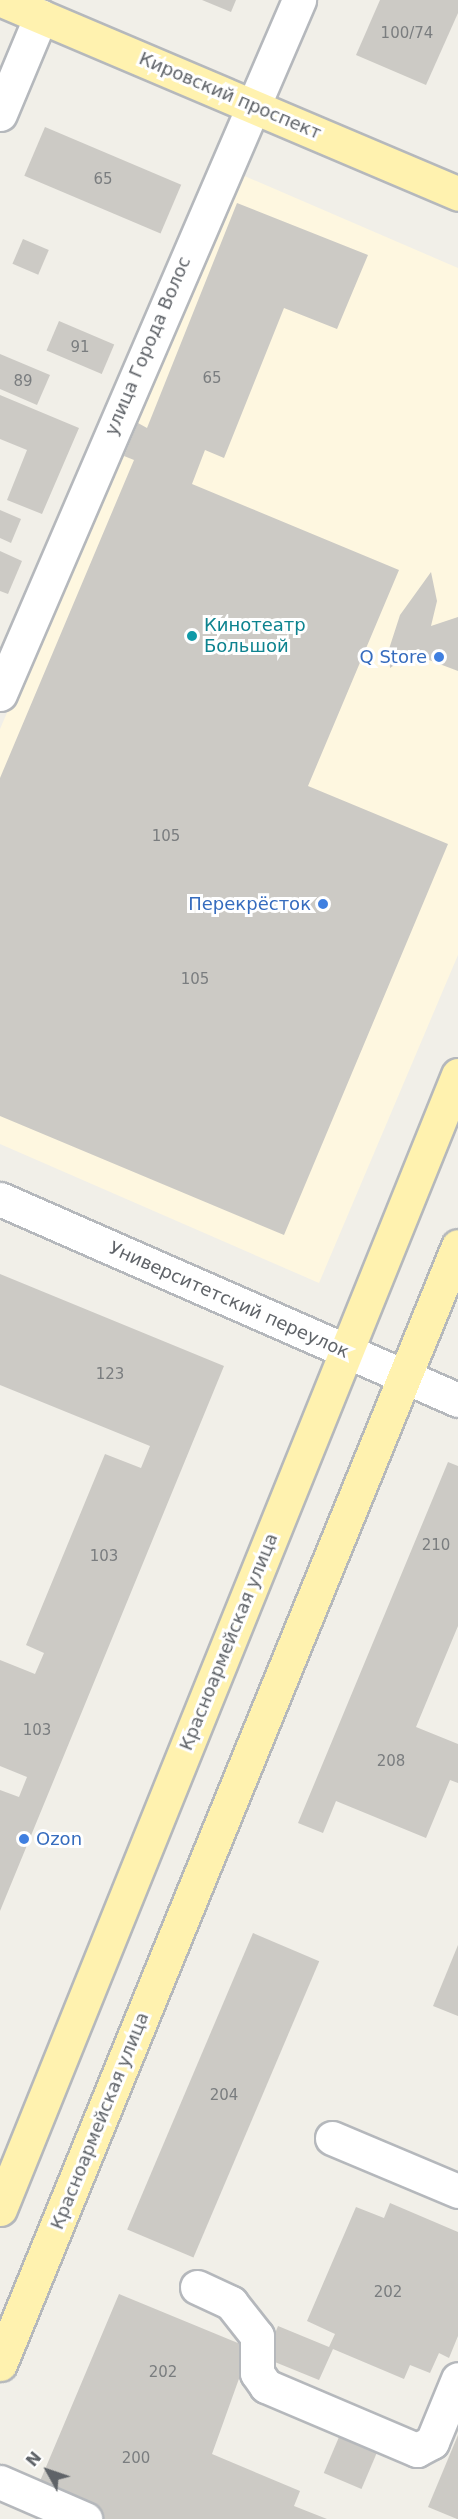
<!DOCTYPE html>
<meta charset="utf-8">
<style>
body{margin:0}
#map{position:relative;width:458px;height:2519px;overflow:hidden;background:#f1efe8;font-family:"DejaVu Sans",sans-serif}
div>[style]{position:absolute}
.commercial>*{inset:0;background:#fef7e0}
.building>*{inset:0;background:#cccac5;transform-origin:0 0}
.roads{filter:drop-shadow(2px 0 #b5b8bc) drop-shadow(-2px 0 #b5b8bc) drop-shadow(0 2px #b5b8bc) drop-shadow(0 -2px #b5b8bc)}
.minor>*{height:33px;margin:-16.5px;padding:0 16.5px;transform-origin:16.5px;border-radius:16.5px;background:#fff}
.major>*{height:33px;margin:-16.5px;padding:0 16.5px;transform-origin:16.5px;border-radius:16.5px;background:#fff2af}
.dots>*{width:16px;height:16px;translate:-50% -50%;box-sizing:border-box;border:3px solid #fff;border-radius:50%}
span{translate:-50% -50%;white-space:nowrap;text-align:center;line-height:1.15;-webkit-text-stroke:6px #fff;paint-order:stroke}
.number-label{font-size:15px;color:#7a7d7f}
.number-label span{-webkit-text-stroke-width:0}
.street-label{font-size:18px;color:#5f6368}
.culture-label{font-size:18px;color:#0d838f}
.left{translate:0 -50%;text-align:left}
.shop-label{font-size:18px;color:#366cbe}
.right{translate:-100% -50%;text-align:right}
.north{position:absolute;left:18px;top:2441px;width:60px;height:60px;-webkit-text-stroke:4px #fff;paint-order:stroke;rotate:310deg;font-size:16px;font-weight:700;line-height:24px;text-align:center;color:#5f6368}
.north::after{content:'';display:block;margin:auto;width:21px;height:27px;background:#5f6368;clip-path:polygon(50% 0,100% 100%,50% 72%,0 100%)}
</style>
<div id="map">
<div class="commercial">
<i style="clip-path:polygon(240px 174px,458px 268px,458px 955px,319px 1283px,0 1144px,0 729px)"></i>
</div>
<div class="building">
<i style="clip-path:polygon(202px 0,236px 0,231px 12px)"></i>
<i style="clip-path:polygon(380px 0,458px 0,458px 13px,426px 85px,356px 55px)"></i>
<i style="left:45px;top:127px;width:148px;height:53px;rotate:23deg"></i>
<i style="clip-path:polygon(237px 203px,368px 255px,337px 329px,284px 308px,224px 458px,205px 450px,192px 484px,399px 570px,308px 786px,448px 844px,284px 1235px,0 1116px,0 778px,134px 460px,124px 456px,138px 423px,147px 428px)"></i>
<i style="left:23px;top:239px;width:28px;height:27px;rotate:23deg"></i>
<i style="left:59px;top:321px;width:60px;height:32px;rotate:23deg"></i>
<i style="clip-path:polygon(0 354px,50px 375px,37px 405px,0 389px)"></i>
<i style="clip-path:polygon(0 395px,79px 428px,42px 514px,7px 500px,27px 450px,0 439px)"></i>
<i style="clip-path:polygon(0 510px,21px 519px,11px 543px,0 538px)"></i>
<i style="clip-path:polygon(0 551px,22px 561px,8px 594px,0 591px)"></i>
<i style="clip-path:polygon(431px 572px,437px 601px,431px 626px,458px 617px,458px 671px,421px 657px,418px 649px,390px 668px,389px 649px,400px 615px)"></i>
<i style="clip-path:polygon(0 1274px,224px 1366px,0 1911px,0 1790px,19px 1797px,27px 1777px,0 1766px,0 1660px,35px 1674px,44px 1653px,26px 1645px,105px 1454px,141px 1468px,150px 1446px,0 1385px)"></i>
<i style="clip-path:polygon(448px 1462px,458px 1466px,458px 1626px,416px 1727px,458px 1744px,458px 1783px,450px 1780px,426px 1838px,336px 1801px,323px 1833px,298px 1823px)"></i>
<i style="left:253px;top:1933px;width:72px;height:322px;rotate:23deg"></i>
<i style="clip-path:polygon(458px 1945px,458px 2016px,433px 2006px)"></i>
<i style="clip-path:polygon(390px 2203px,458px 2232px,458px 2336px,449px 2358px,439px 2353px,430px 2373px,410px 2365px,404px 2379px,333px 2349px,319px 2380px,265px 2358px,278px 2326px,329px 2347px,335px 2334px,307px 2321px,356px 2207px,384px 2218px)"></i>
<i style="clip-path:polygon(119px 2294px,250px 2348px,212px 2454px,300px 2491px,294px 2506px,327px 2519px,97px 2519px,35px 2493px)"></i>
<i style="clip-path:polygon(458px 2435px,458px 2519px,457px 2519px,428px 2507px)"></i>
<i style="left:339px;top:2437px;width:41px;height:39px;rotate:23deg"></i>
</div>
<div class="roads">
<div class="minor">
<i style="left:0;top:114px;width:106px;rotate:-67.3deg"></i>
<i style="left:0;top:694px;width:756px;rotate:-66.69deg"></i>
<i style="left:0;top:1199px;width:500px;rotate:23.69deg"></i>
<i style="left:332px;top:2138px;width:137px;rotate:22.8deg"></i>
<i style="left:197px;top:2287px;width:38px;rotate:25deg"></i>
<i style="left:231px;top:2303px;width:42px;rotate:51.8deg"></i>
<i style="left:257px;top:2336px;width:37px;rotate:90deg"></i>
<i style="left:257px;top:2373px;width:16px;rotate:55deg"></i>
<i style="left:266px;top:2386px;width:164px;rotate:23deg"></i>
<i style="left:417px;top:2450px;width:17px;rotate:-28deg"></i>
<i style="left:432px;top:2442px;width:68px;rotate:-67.6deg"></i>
<i style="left:0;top:2482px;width:93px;rotate:23.5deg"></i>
</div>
<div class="major">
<i style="left:2px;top:0;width:496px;rotate:23deg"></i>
<i style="left:0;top:2209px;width:1223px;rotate:-68.01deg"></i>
<i style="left:0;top:2364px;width:1208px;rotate:-67.72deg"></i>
</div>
</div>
<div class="dots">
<i style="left:192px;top:636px;background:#0f9aa8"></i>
<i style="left:439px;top:657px;background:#3f7fe0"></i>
<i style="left:323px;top:904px;background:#3f7fe0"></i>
<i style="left:24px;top:1839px;background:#3f7fe0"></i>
</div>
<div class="number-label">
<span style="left:407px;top:34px">100/74</span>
<span style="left:103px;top:180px">65</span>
<span style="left:80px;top:348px">91</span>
<span style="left:212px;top:379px">65</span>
<span style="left:23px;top:382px">89</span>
<span style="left:166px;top:837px">105</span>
<span style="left:195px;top:980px">105</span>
<span style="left:110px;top:1375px">123</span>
<span style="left:436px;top:1546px">210</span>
<span style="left:104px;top:1557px">103</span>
<span style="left:37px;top:1731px">103</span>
<span style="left:391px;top:1762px">208</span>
<span style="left:224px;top:2096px">204</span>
<span style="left:388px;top:2293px">202</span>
<span style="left:163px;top:2373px">202</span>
<span style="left:136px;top:2459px">200</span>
</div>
<div class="street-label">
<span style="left:230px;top:96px;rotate:23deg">Кировский проспект</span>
<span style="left:148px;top:346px;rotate:-67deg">улица Города Волос</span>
<span style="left:229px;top:1300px;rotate:24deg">Университетский переулок</span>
<span style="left:229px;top:1642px;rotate:-68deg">Красноармейская улица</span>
<span style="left:100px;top:2121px;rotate:-68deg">Красноармейская улица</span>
</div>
<div class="culture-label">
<span class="left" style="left:204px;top:636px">Кинотеатр<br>Большой</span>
</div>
<div class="shop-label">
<span class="right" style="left:427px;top:657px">Q Store</span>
<span class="right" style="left:311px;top:904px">Перекрёсток</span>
<span class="left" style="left:36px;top:1839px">Ozon</span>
</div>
<div class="north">N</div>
</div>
